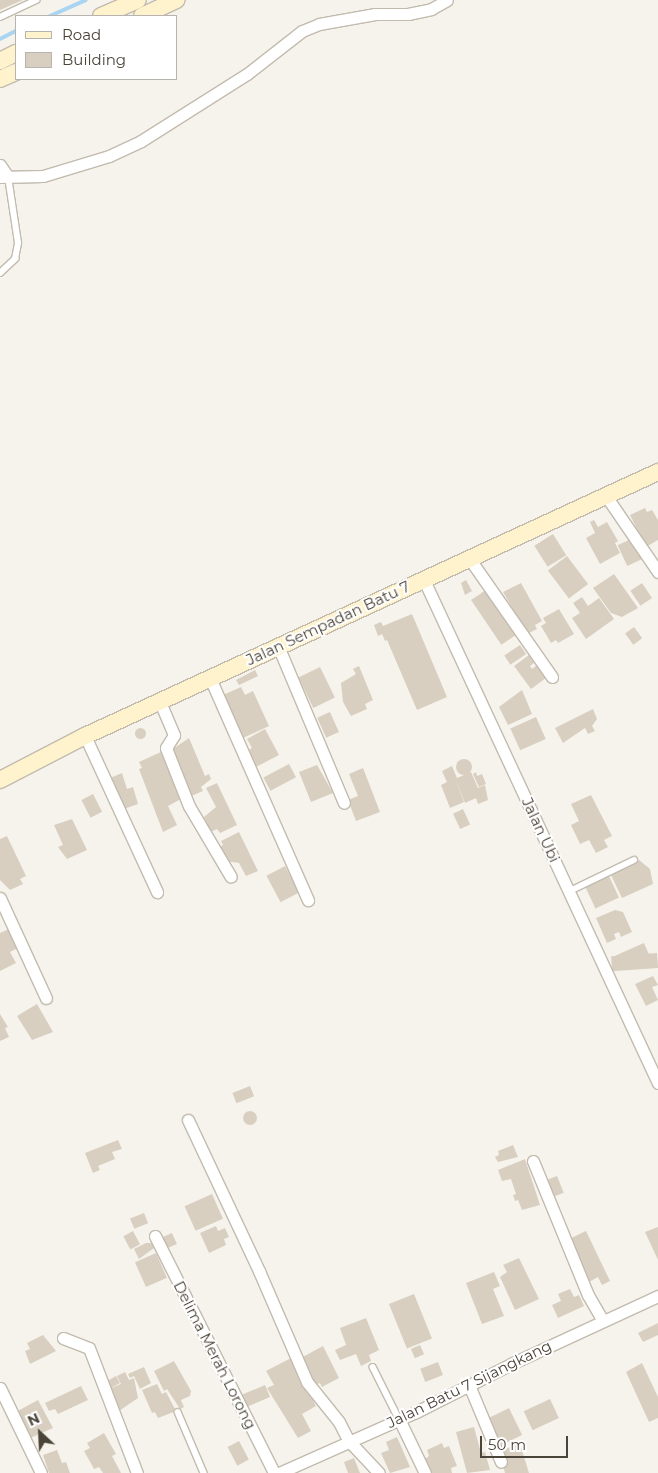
<!DOCTYPE html>
<style>
body{margin:0}
#map{position:relative;width:658px;height:1473px;overflow:hidden;background:#f6f3ec;font-family:Montserrat,sans-serif}
div>[style]{position:absolute}
.stream>*{height:4px;margin:-2px;padding:0 2px;transform-origin:2px;border-radius:2px;background:#a9d4f2}
.building>*{inset:0;background:#d8cfc1;transform-origin:0 0}
.round{border-radius:50%}
.roads{filter:drop-shadow(1px 0 #c2bbae) drop-shadow(-1px 0 #c2bbae) drop-shadow(0 1px #c2bbae) drop-shadow(0 -1px #c2bbae)}
.lane>*{height:5.5px;margin:-2.75px;padding:0 2.75px;transform-origin:2.75px;border-radius:2.75px;background:#fff}
.street>*{height:11px;margin:-5.5px;padding:0 5.5px;transform-origin:5.5px;border-radius:5.5px;background:#fff}
.secondary>*{height:16px;margin:-8px;padding:0 8px;transform-origin:8px;border-radius:8px;background:#fff3cd}
span{translate:-50% -50%;white-space:nowrap;text-align:center;line-height:1.15;-webkit-text-stroke:4px #fff;paint-order:stroke}
.street-label{font-size:15px;color:#4b4439}
.legend{position:absolute;left:15px;top:15px;width:162px;height:65px;box-sizing:border-box;background:#fff;border:1px solid #b7b4b0;margin:0;padding:6px 9px;list-style:none;font-size:15px;color:#4b4439}
.legend li{display:flex;align-items:center;gap:10px;height:25px}
.legend b{width:25px;border:1px solid #b7b4b0}
.north{position:absolute;left:15px;top:1408px;width:50px;height:50px;-webkit-text-stroke:4px #fff;paint-order:stroke;rotate:335deg;font-size:14px;font-weight:700;line-height:20px;text-align:center;color:#4b4439}
.north::after{content:'';display:block;margin:auto;width:18px;height:22px;background:#4b4439;clip-path:polygon(50% 0,100% 100%,50% 72%,0 100%)}
.scale{position:absolute;left:480px;top:1436px;width:88px;height:22px;box-sizing:border-box;border:2px solid #4b4439;border-top:0;padding-left:6px;font-size:15px;line-height:18px;white-space:nowrap;color:#4b4439;-webkit-text-stroke:4px #fff;paint-order:stroke}
</style>
<div id="map">
<div class="stream">
<i style="left:50px;top:16px;width:39px;rotate:-24deg"></i>
<i style="left:0;top:39px;width:18px;rotate:-27deg"></i>
</div>
<div class="building">
<i style="clip-path:polygon(0 0,23px 0,0 10px)"></i>
<i style="clip-path:polygon(645px 508px,647px 512px,652px 510px,658px 520px,658px 540px,646px 547px,630px 515px)"></i>
<i style="clip-path:polygon(594px 520px,598px 527px,607px 522px,618px 541px,615px 543px,620px 553px,600px 564px,586px 538px,595px 533px,590px 522px)"></i>
<i style="left:553px;top:534px;width:25px;height:22px;rotate:58deg"></i>
<i style="left:633px;top:538px;width:23px;height:17px;rotate:65deg"></i>
<i style="left:567px;top:556px;width:35px;height:24px;rotate:53deg"></i>
<i style="clip-path:polygon(614px 574px,638px 608px,622px 617px,611px 613px,593px 588px)"></i>
<i style="clip-path:polygon(466px 580px,472px 591px,465px 595px,461px 583px)"></i>
<i style="clip-path:polygon(521px 583px,542px 621px,535px 625px,537px 629px,527px 634px,503px 592px)"></i>
<i style="left:642px;top:583px;width:18px;height:14px;rotate:56deg"></i>
<i style="left:486px;top:590px;width:54px;height:18px;rotate:56deg"></i>
<i style="clip-path:polygon(582px 597px,588px 606px,599px 598px,614px 619px,586px 639px,572px 618px,580px 613px,573px 603px)"></i>
<i style="clip-path:polygon(559px 609px,574px 634px,558px 643px,556px 640px,551px 643px,541px 626px,546px 623px,543px 618px)"></i>
<i style="clip-path:polygon(412px 614px,447px 697px,417px 710px,387px 640px,385px 641px,382px 634px,378px 636px,374px 625px,381px 622px,383px 626px)"></i>
<i style="left:634px;top:627px;width:14px;height:11px;rotate:54deg"></i>
<i style="left:520px;top:645px;width:11px;height:19px;rotate:56deg"></i>
<i style="clip-path:polygon(529px 655px,534px 663px,530px 666px,532px 669px,537px 665px,546px 678px,531px 689px,514px 666px)"></i>
<i style="clip-path:polygon(359px 666px,373px 700px,365px 704px,367px 709px,351px 716px,343px 702px,341px 683px,356px 674px,353px 669px)"></i>
<i style="left:320px;top:667px;width:34px;height:24px;rotate:64deg"></i>
<i style="clip-path:polygon(255px 670px,258px 676px,239px 685px,236px 680px)"></i>
<i style="clip-path:polygon(241px 687px,245px 695px,253px 691px,269px 726px,243px 738px,223px 695px)"></i>
<i style="clip-path:polygon(522px 690px,532px 714px,508px 725px,499px 707px)"></i>
<i style="clip-path:polygon(593px 709px,597px 719px,592px 726px,595px 731px,588px 734px,585px 728px,563px 743px,555px 728px)"></i>
<i style="left:330px;top:712px;width:22px;height:14px;rotate:66deg"></i>
<i style="left:536px;top:717px;width:24px;height:28px;rotate:66deg"></i>
<i class="round" style="left:134.5px;top:727.5px;width:11px;height:11px"></i>
<i style="clip-path:polygon(265px 729px,279px 755px,256px 767px,247px 751px,252px 748px,247px 739px)"></i>
<i style="clip-path:polygon(189px 738px,205px 776px,209px 774px,211px 779px,201px 787px,203px 791px,189px 797px,170px 751px)"></i>
<i style="clip-path:polygon(163px 751px,181px 799px,168px 806px,177px 825px,163px 832px,139px 769px,142px 768px,139px 762px)"></i>
<i class="round" style="left:456px;top:759px;width:16px;height:16px"></i>
<i style="left:289px;top:764px;width:15px;height:29px;rotate:62deg"></i>
<i style="clip-path:polygon(317px 765px,333px 793px,311px 802px,299px 772px)"></i>
<i style="clip-path:polygon(452px 766px,457px 778px,471px 772px,478px 788px,485px 785px,488px 800px,478px 804px,476px 798px,465px 803px,455px 778px,464px 802px,450px 808px,441px 785px,447px 782px,442px 771px)"></i>
<i style="clip-path:polygon(363px 768px,380px 812px,356px 821px,348px 800px,358px 796px,349px 774px)"></i>
<i style="clip-path:polygon(476px 772px,477px 776px,482px 774px,486px 784px,479px 787px,473px 774px)"></i>
<i style="clip-path:polygon(122px 773px,127px 789px,133px 787px,138px 804px,121px 810px,110px 778px)"></i>
<i style="clip-path:polygon(217px 783px,237px 825px,220px 833px,217px 829px,211px 832px,204px 817px,216px 807px,206px 788px)"></i>
<i style="left:93px;top:794px;width:20px;height:13px;rotate:63deg"></i>
<i style="clip-path:polygon(591px 795px,612px 836px,604px 840px,608px 847px,596px 853px,589px 840px,580px 844px,571px 825px,579px 821px,571px 804px)"></i>
<i style="left:463px;top:809px;width:17px;height:11px;rotate:65deg"></i>
<i style="clip-path:polygon(72px 819px,87px 850px,67px 859px,58px 847px,63px 845px,54px 825px)"></i>
<i style="clip-path:polygon(239px 832px,258px 871px,246px 876px,239px 863px,225px 861px,218px 848px,223px 845px,221px 841px)"></i>
<i style="clip-path:polygon(7px 836px,26px 876px,20px 879px,23px 884px,10px 890px,0 880px,0 839px)"></i>
<i style="clip-path:polygon(639px 860px,650px 869px,653px 884px,622px 898px,610px 873px)"></i>
<i style="left:285px;top:866px;width:30px;height:21px;rotate:62deg"></i>
<i style="left:608px;top:874px;width:26px;height:26px;rotate:65deg"></i>
<i style="clip-path:polygon(615px 910px,623px 912px,632px 932px,621px 937px,619px 932px,614px 934px,616px 939px,607px 943px,596px 918px)"></i>
<i style="clip-path:polygon(9px 929px,18px 948px,10px 952px,16px 963px,0 971px,0 933px)"></i>
<i style="left:644px;top:943px;width:12px;height:31px;rotate:66deg"></i>
<i style="left:657px;top:953px;width:15px;height:46px;rotate:86deg"></i>
<i style="clip-path:polygon(653px 976px,658px 985px,652px 987px,658px 1000px,646px 1006px,635px 984px)"></i>
<i style="clip-path:polygon(37px 1004px,53px 1032px,32px 1040px,17px 1016px)"></i>
<i style="clip-path:polygon(0 1014px,8px 1027px,5px 1028px,9px 1037px,0 1041px)"></i>
<i style="left:250px;top:1086px;width:11px;height:19px;rotate:68deg"></i>
<i class="round" style="left:243px;top:1111px;width:14px;height:14px"></i>
<i style="clip-path:polygon(118px 1140px,122px 1149px,112px 1152px,115px 1159px,98px 1166px,100px 1170px,93px 1173px,85px 1153px)"></i>
<i style="clip-path:polygon(513px 1145px,518px 1157px,498px 1162px,495px 1157px,499px 1155px,498px 1151px)"></i>
<i style="clip-path:polygon(525px 1159px,540px 1205px,522px 1210px,518px 1200px,515px 1201px,513px 1195px,516px 1194px,511px 1179px,502px 1181px,498px 1170px)"></i>
<i style="left:557px;top:1176px;width:18px;height:13px;rotate:68deg"></i>
<i style="left:212px;top:1194px;width:27px;height:30px;rotate:66deg"></i>
<i style="left:144px;top:1213px;width:11px;height:15px;rotate:68deg"></i>
<i style="clip-path:polygon(216px 1226px,218px 1231px,225px 1228px,229px 1237px,224px 1239px,226px 1245px,209px 1253px,200px 1233px)"></i>
<i style="clip-path:polygon(658px 1227px,658px 1260px,645px 1232px)"></i>
<i style="left:133px;top:1231px;width:15px;height:11px;rotate:62deg"></i>
<i style="clip-path:polygon(586px 1231px,610px 1281px,602px 1285px,598px 1277px,589px 1282px,569px 1239px)"></i>
<i style="left:172px;top:1233px;width:12px;height:10px;rotate:66deg"></i>
<i style="clip-path:polygon(146px 1243px,152px 1243px,154px 1248px,139px 1259px,134px 1249px)"></i>
<i style="left:156px;top:1253px;width:27px;height:23px;rotate:66deg"></i>
<i style="clip-path:polygon(519px 1258px,539px 1299px,515px 1310px,500px 1277px,507px 1272px,503px 1265px)"></i>
<i style="clip-path:polygon(494px 1272px,500px 1286px,493px 1289px,504px 1316px,482px 1324px,466px 1283px)"></i>
<i style="clip-path:polygon(570px 1289px,574px 1297px,579px 1295px,584px 1306px,558px 1318px,552px 1305px,561px 1301px,558px 1294px)"></i>
<i style="left:414px;top:1294px;width:48px;height:27px;rotate:68deg"></i>
<i style="clip-path:polygon(366px 1318px,379px 1350px,369px 1355px,371px 1361px,361px 1366px,356px 1354px,340px 1360px,335px 1350px,346px 1345px,340px 1328px)"></i>
<i style="clip-path:polygon(658px 1323px,658px 1335px,643px 1342px,638px 1333px)"></i>
<i style="clip-path:polygon(43px 1335px,56px 1351px,30px 1364px,25px 1351px,30px 1349px,27px 1343px)"></i>
<i style="left:420px;top:1345px;width:10px;height:10px;rotate:66deg"></i>
<i style="clip-path:polygon(323px 1346px,339px 1378px,322px 1387px,320px 1383px,313px 1386px,299px 1359px)"></i>
<i style="clip-path:polygon(291px 1358px,316px 1406px,302px 1414px,311px 1431px,298px 1438px,267px 1388px,274px 1385px,266px 1371px)"></i>
<i style="clip-path:polygon(174px 1361px,191px 1391px,190px 1396px,181px 1400px,184px 1407px,180px 1409px,167px 1389px,164px 1391px,154px 1371px)"></i>
<i style="left:438px;top:1362px;width:14px;height:19px;rotate:69deg"></i>
<i style="clip-path:polygon(642px 1363px,658px 1397px,658px 1418px,649px 1422px,626px 1372px)"></i>
<i style="clip-path:polygon(144px 1367px,151px 1383px,140px 1389px,134px 1376px,130px 1378px,128px 1374px)"></i>
<i style="clip-path:polygon(125px 1372px,129px 1380px,134px 1378px,138px 1398px,119px 1411px,109px 1389px,121px 1384px,117px 1376px)"></i>
<i style="left:116px;top:1376px;width:8px;height:11px;rotate:60deg"></i>
<i style="clip-path:polygon(157px 1384px,162px 1394px,166px 1392px,176px 1411px,158px 1418px,155px 1412px,152px 1413px,142px 1390px)"></i>
<i style="left:265px;top:1385px;width:13px;height:29px;rotate:67deg"></i>
<i style="clip-path:polygon(81px 1386px,88px 1400px,58px 1414px,55px 1409px,49px 1411px,45px 1403px)"></i>
<i style="left:550px;top:1399px;width:21px;height:29px;rotate:65deg"></i>
<i style="clip-path:polygon(38px 1400px,53px 1428px,28px 1439px,16px 1412px)"></i>
<i style="left:509px;top:1408px;width:30px;height:26px;rotate:64deg"></i>
<i style="clip-path:polygon(474px 1427px,481px 1453px,485px 1452px,490px 1470px,467px 1473px,456px 1432px)"></i>
<i style="clip-path:polygon(104px 1433px,116px 1454px,112px 1456px,121px 1473px,103px 1473px,99px 1467px,94px 1469px,84px 1451px,90px 1448px,87px 1443px)"></i>
<i style="clip-path:polygon(397px 1437px,410px 1467px,390px 1473px,381px 1453px,389px 1450px,386px 1442px)"></i>
<i style="left:239px;top:1441px;width:21px;height:13px;rotate:62deg"></i>
<i style="clip-path:polygon(442px 1443px,444px 1448px,449px 1446px,457px 1466px,451px 1468px,452px 1473px,431px 1473px,425px 1459px,429px 1456px,427px 1450px)"></i>
<i style="clip-path:polygon(520px 1444px,529px 1473px,505px 1473px,499px 1451px)"></i>
<i style="clip-path:polygon(57px 1450px,62px 1463px,66px 1462px,70px 1473px,49px 1473px,43px 1455px)"></i>
<i style="clip-path:polygon(354px 1458px,360px 1473px,348px 1473px,344px 1462px)"></i>
</div>
<div class="roads">
<div class="lane">
<i style="left:0;top:17px;width:40px;rotate:-25deg"></i>
<i style="left:0;top:273px;width:21px;rotate:-43deg"></i>
<i style="left:15px;top:259px;width:16px;rotate:-79deg"></i>
<i style="left:18px;top:243px;width:67px;rotate:-98.6deg"></i>
<i style="left:570px;top:891px;width:71px;rotate:-25.8deg"></i>
<i style="left:373px;top:1367px;width:58px;rotate:63.4deg"></i>
<i style="left:178px;top:1412px;width:66px;rotate:66.9deg"></i>
</div>
<div class="street">
<i style="left:0;top:165px;width:14px;rotate:56deg"></i>
<i style="left:0;top:177px;width:43px;rotate:-1.3deg"></i>
<i style="left:43px;top:176px;width:69px;rotate:-16.9deg"></i>
<i style="left:109px;top:156px;width:35px;rotate:-25deg"></i>
<i style="left:141px;top:141px;width:125px;rotate:-32.3deg"></i>
<i style="left:247px;top:74px;width:70px;rotate:-38deg"></i>
<i style="left:302px;top:31px;width:18px;rotate:-22deg"></i>
<i style="left:319px;top:24px;width:57px;rotate:-10.1deg"></i>
<i style="left:375px;top:14px;width:33px"></i>
<i style="left:408px;top:14px;width:24px;rotate:-12deg"></i>
<i style="left:431px;top:9px;width:18px;rotate:-29deg"></i>
<i style="left:606px;top:496px;width:92px;rotate:55.6deg"></i>
<i style="left:469px;top:558px;width:145px;rotate:55.1deg"></i>
<i style="left:423px;top:578px;width:557px;rotate:65.05deg"></i>
<i style="left:278px;top:646px;width:170px;rotate:67.2deg"></i>
<i style="left:210px;top:678px;width:243px;rotate:66.2deg"></i>
<i style="left:160px;top:702px;width:36px;rotate:67deg"></i>
<i style="left:174px;top:735px;width:15px;rotate:122deg"></i>
<i style="left:166px;top:748px;width:62px;rotate:68.4deg"></i>
<i style="left:189px;top:806px;width:82px;rotate:59.4deg"></i>
<i style="left:85px;top:736px;width:172px;rotate:65.2deg"></i>
<i style="left:0;top:898px;width:110px;rotate:65.3deg"></i>
<i style="left:188px;top:1120px;width:167px;rotate:64.8deg"></i>
<i style="left:259px;top:1271px;width:121px;rotate:66.6deg"></i>
<i style="left:307px;top:1382px;width:51px;rotate:51.3deg"></i>
<i style="left:339px;top:1422px;width:20px;rotate:63deg"></i>
<i style="left:348px;top:1440px;width:45px;rotate:46.8deg"></i>
<i style="left:533px;top:1161px;width:145px;rotate:67.7deg"></i>
<i style="left:588px;top:1295px;width:30px;rotate:60deg"></i>
<i style="left:155px;top:1236px;width:265px;rotate:63.3deg"></i>
<i style="left:63px;top:1338px;width:28px;rotate:21deg"></i>
<i style="left:89px;top:1348px;width:134px;rotate:69deg"></i>
<i style="left:469px;top:1385px;width:83px;rotate:67.4deg"></i>
<i style="left:0;top:1388px;width:94px;rotate:64.2deg"></i>
<i style="left:399px;top:1419px;width:60px;rotate:64.3deg"></i>
<i style="left:279px;top:1473px;width:150px;rotate:-24deg"></i>
<i style="left:416px;top:1412px;width:109px;rotate:-26.8deg"></i>
<i style="left:513px;top:1363px;width:160px;rotate:-24.8deg"></i>
</div>
<div class="secondary">
<i style="left:101px;top:16px;width:40px;rotate:-23.4deg"></i>
<i style="left:142px;top:16px;width:38px;rotate:-25deg"></i>
<i style="left:0;top:61px;width:18px;rotate:-27deg"></i>
<i style="left:0;top:79px;width:17px;rotate:-24deg"></i>
<i style="left:0;top:780px;width:96px;rotate:-27.4deg"></i>
<i style="left:85px;top:736px;width:631px;rotate:-24.74deg"></i>
</div>
</div>
<div class="street-label">
<span style="left:328px;top:623px;rotate:-25deg">Jalan Sempadan Batu 7</span>
<span style="left:541px;top:830px;rotate:65deg">Jalan Ubi</span>
<span style="left:215px;top:1355px;rotate:63deg">Delima Merah Lorong</span>
<span style="left:469px;top:1384px;rotate:-26deg">Jalan Batu 7 Sijangkang</span>
</div>
<ul class="legend">
<li><b style="height:6px;background:#fff3cd"></b>Road</li>
<li><b style="height:14px;background:#d8cfc1"></b>Building</li>
</ul>
<div class="north">N</div>
<div class="scale">50 m</div>
</div>
